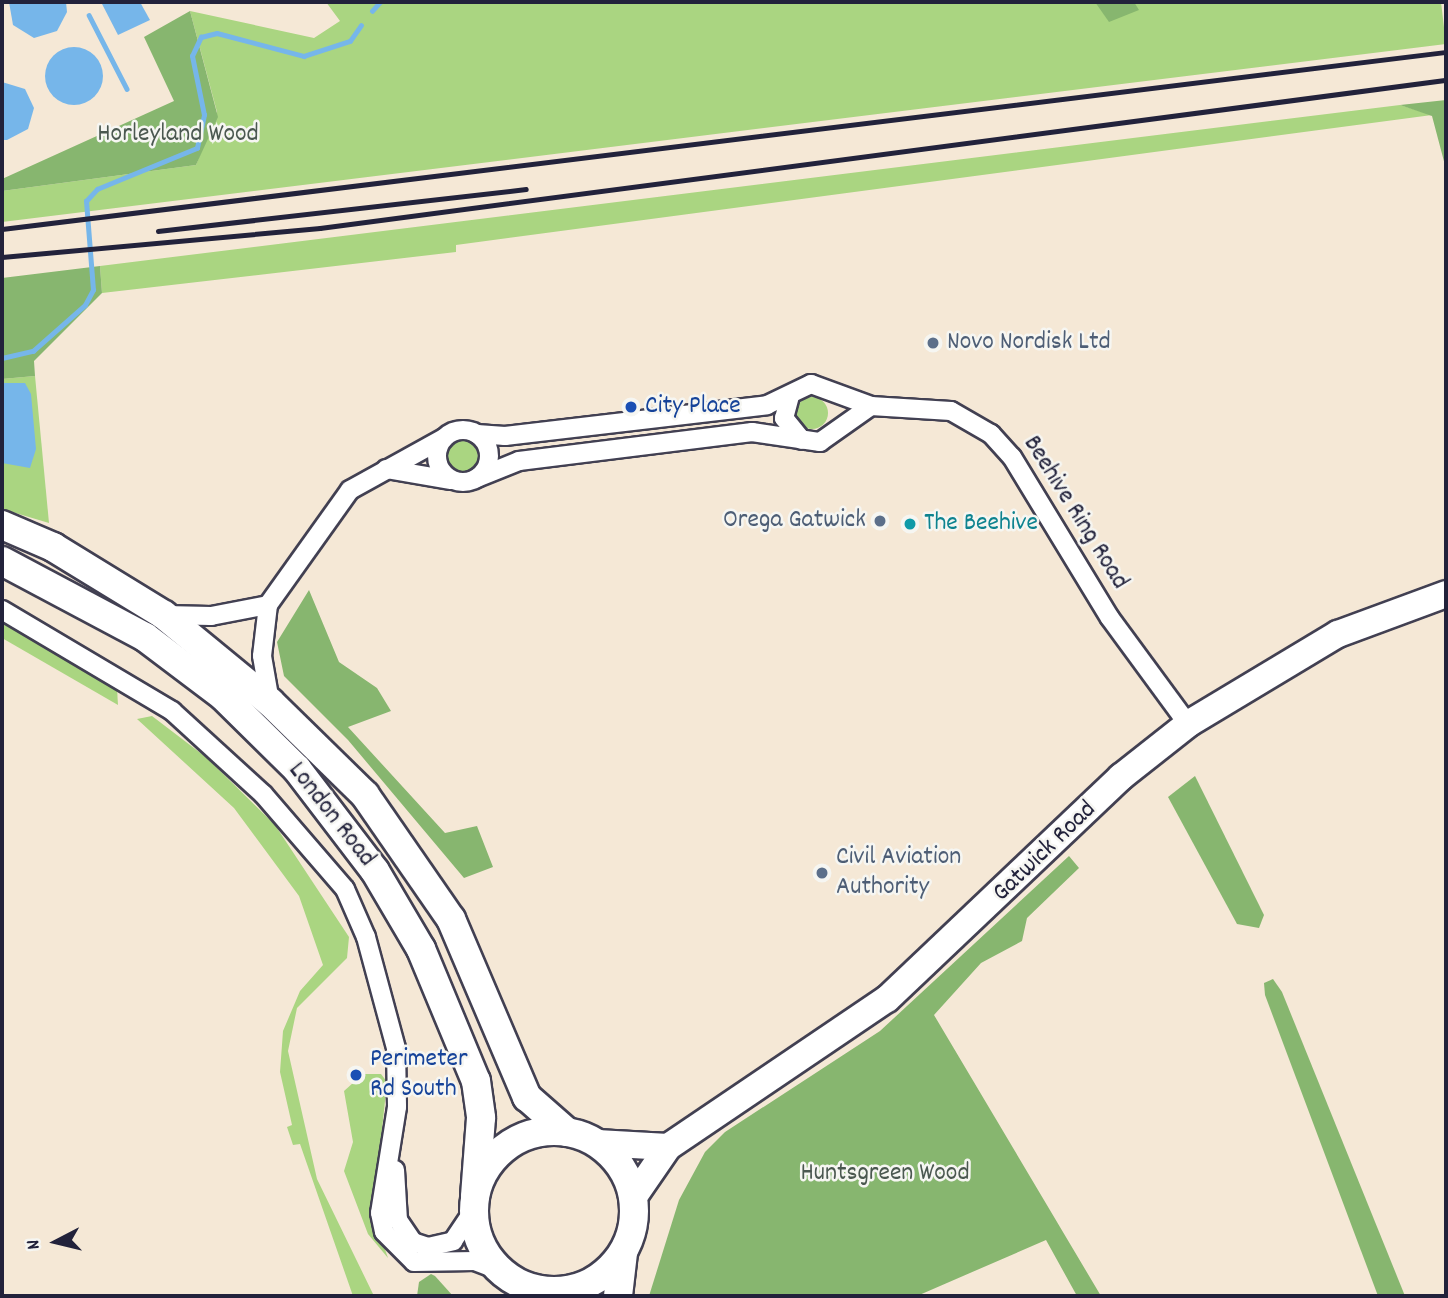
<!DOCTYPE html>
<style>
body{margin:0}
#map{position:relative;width:1448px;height:1298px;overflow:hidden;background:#f5e8d6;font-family:Dekko,sans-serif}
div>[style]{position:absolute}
.green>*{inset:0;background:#aad581}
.round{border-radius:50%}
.forest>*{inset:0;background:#87b66f}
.water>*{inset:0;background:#76b6ea}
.stream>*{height:4.5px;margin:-2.25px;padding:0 2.25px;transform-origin:2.25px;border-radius:2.25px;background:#76b6ea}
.roads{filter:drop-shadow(2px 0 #424052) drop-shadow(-2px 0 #424052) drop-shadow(0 2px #424052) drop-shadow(0 -2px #424052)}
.street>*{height:18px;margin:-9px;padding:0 9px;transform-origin:9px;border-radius:9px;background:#fff}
.street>.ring{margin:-9px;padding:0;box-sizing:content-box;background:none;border:18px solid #fff;border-radius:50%}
.secondary>*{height:26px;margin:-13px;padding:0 13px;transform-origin:13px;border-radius:13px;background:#fff}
.primary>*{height:28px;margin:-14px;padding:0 14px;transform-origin:14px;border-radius:14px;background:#fff}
.primary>.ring{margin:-14px;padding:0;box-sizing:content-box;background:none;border:28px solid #fff;border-radius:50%}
.rail>*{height:4.5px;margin:-2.25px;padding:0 2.25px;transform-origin:2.25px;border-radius:2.25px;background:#22223b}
.dots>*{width:19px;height:19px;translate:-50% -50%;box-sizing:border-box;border:4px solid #f6f6f2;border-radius:50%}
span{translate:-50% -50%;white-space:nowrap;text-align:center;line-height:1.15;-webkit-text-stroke:5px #f6f6f2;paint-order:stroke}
.park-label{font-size:26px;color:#4b5850}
.service-label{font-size:26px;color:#4e5e75}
.left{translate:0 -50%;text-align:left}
.right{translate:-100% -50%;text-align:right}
.transit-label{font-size:26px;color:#164399}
.street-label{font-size:26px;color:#22223b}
.culture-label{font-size:26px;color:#0d838f}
.frame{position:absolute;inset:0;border:4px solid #22223b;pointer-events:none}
.north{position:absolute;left:21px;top:1207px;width:70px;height:70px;-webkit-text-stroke:5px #f6f6f2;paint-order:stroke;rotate:263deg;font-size:19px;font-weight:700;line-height:28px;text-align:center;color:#22223b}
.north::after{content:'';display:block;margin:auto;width:24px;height:32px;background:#22223b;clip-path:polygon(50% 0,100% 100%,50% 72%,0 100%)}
</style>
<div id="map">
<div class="green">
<i style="clip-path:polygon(326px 2px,1441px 2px,1446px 44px,2px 222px,2px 191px,196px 165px,217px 112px,190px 11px,314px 38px,340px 21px)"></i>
<i style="clip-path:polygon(1400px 105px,1432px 115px,456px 245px,456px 252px,102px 293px,100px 266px)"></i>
<i style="clip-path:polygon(35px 376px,49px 523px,2px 509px,2px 379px)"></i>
<i class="round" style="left:796px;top:397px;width:32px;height:32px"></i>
<i class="round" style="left:446px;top:441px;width:32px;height:32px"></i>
<i style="clip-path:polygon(2px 623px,117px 688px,118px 705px,2px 638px)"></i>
<i style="clip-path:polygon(152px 716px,207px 758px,275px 825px,349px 937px,347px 958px,297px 1008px,288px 1051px,317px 1179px,374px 1296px,353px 1296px,300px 1144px,293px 1145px,287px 1127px,292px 1125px,280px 1072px,283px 1031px,300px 991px,323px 965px,299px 896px,234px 808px,137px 719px)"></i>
<i style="clip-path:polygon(363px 1074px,381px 1074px,387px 1082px,373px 1215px,388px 1258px,368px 1234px,344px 1171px,353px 1142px,344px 1091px)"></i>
</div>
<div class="forest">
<i style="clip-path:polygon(1095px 2px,1134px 2px,1139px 10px,1109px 22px)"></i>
<i style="clip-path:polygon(190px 11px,218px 117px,196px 165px,2px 191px,2px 179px,174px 101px,144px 37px)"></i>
<i style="clip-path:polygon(1446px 100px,1446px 169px,1432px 116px,1400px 105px)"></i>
<i style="clip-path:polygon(100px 266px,102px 293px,34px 361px,35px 376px,2px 379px,2px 278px)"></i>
<i style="clip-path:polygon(309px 590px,339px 662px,377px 688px,391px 711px,348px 727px,445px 833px,477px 826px,493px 867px,464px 878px,348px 740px,284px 676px,277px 642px)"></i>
<i style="clip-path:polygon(1195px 776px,1264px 915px,1259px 928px,1237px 924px,1168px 797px)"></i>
<i style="clip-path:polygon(1069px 856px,1079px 868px,1027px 918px,1022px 941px,981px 963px,934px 1015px,1101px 1296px,1077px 1296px,1046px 1240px,917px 1296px,649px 1296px,679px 1200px,705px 1152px,725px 1132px,880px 1031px)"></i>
<i style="clip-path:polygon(1273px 979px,1282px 992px,1405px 1296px,1378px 1296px,1265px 995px,1264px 983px)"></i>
<i style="clip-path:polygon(431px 1274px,435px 1276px,453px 1296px,417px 1296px,419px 1282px)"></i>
</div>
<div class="water">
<i style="clip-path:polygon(9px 2px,66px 2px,67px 12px,57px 31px,34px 38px,13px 25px)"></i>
<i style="clip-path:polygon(101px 2px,140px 2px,150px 20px,118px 35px)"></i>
<i class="round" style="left:45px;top:47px;width:58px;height:58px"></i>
<i style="clip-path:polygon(2px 82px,25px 89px,34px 108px,28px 129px,7px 140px,2px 140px)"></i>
<i style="clip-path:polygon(2px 383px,25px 383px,31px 394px,36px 449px,30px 468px,2px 463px)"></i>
</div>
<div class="stream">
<i style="left:372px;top:11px;width:12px;rotate:-48deg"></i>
<i style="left:89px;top:15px;width:83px;rotate:62.8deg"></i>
<i style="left:2px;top:358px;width:32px;rotate:-13deg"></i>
<i style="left:33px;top:351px;width:69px;rotate:-41.5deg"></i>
<i style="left:85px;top:305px;width:17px;rotate:-62deg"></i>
<i style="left:93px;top:290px;width:89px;rotate:-94.5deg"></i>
<i style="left:86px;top:201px;width:16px;rotate:-47deg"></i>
<i style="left:97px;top:189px;width:108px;rotate:-22.3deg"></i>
<i style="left:197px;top:148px;width:34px;rotate:-78deg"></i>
<i style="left:204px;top:115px;width:60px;rotate:-101.5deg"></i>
<i style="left:192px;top:56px;width:21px;rotate:-65deg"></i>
<i style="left:201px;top:37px;width:16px;rotate:-14deg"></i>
<i style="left:217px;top:33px;width:90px;rotate:14.8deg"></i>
<i style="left:304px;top:56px;width:48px;rotate:-18.1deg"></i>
<i style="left:350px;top:41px;width:19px;rotate:-55deg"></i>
</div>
<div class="roads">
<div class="street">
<i style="left:790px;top:396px;width:23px;rotate:105deg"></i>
<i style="left:784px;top:418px;width:28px;rotate:51deg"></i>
<i class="ring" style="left:437px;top:430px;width:34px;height:34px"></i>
<i style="left:477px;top:434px;width:28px;rotate:4deg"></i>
<i style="left:505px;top:436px;width:264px;rotate:-6.7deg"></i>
<i style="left:767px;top:405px;width:49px;rotate:-25.5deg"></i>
<i style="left:811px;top:384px;width:64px;rotate:20.1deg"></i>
<i style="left:871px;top:406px;width:80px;rotate:3.6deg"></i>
<i style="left:951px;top:411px;width:46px;rotate:29.9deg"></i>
<i style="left:991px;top:434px;width:31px;rotate:48deg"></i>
<i style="left:1012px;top:457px;width:188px;rotate:58.7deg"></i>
<i style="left:1110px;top:618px;width:132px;rotate:53.7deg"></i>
<i style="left:386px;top:469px;width:66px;rotate:9.6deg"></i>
<i style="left:477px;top:478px;width:45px;rotate:-22deg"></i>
<i style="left:519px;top:461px;width:235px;rotate:-7.1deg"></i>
<i style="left:752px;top:432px;width:69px;rotate:8.4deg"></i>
<i style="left:820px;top:442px;width:62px;rotate:-35.2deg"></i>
<i style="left:268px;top:605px;width:51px;rotate:96.7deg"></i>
<i style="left:262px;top:656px;width:47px;rotate:80.1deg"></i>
<i style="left:2px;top:610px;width:198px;rotate:30.7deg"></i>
<i style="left:172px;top:711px;width:123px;rotate:42.4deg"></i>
<i style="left:263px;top:794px;width:125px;rotate:49.2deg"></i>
<i style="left:345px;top:889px;width:52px;rotate:66.4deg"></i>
<i style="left:366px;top:937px;width:115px;rotate:74.9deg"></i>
<i style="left:396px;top:1048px;width:59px;rotate:89deg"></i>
<i style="left:397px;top:1107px;width:107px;rotate:99.1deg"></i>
<i style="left:380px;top:1213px;width:19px;rotate:78deg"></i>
<i style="left:384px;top:1232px;width:42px;rotate:45deg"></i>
<i style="left:414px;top:1262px;width:61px;rotate:-0.9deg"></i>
<i style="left:475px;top:1261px;width:26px;rotate:21deg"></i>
<i style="left:164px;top:615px;width:47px;rotate:1.2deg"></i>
<i style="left:211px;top:616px;width:58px;rotate:-10.9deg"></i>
<i style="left:268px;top:605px;width:141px;rotate:-54.5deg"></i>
<i style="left:350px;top:490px;width:107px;rotate:-29deg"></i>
<i style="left:395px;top:1170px;width:50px;rotate:86.6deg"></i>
<i style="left:398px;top:1220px;width:27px;rotate:56deg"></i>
<i style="left:413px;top:1242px;width:16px;rotate:18deg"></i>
<i style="left:428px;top:1247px;width:26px;rotate:-13deg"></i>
<i style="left:453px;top:1241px;width:36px;rotate:-56deg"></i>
</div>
<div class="secondary">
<i style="left:597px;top:1143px;width:71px;rotate:3.2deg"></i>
<i style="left:633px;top:1198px;width:62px;rotate:-55.5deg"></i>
<i style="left:668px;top:1147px;width:264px;rotate:-34.1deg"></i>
<i style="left:887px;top:999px;width:323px;rotate:-43.5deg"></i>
<i style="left:1121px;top:777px;width:85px;rotate:-38.3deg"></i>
<i style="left:1188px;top:724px;width:175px;rotate:-31deg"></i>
<i style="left:1338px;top:634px;width:115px;rotate:-20.3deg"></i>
</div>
<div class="primary">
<i style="left:2px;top:525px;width:56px;rotate:23.3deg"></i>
<i style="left:53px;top:547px;width:130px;rotate:31.5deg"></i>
<i style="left:164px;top:615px;width:137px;rotate:39.4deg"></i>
<i style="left:270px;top:702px;width:133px;rotate:44.4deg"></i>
<i style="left:365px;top:795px;width:151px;rotate:55.3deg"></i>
<i style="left:451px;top:919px;width:194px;rotate:66.9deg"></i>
<i style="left:527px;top:1097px;width:53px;rotate:41.2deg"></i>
<i style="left:2px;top:561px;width:162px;rotate:28deg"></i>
<i style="left:145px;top:637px;width:98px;rotate:37.1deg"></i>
<i style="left:223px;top:696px;width:104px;rotate:44.6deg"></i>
<i style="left:297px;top:769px;width:128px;rotate:52.6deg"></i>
<i style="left:375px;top:871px;width:91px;rotate:59.5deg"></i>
<i style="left:421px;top:949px;width:143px;rotate:67.4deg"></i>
<i style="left:476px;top:1081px;width:37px;rotate:82deg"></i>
<i style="left:481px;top:1118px;width:78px;rotate:94.4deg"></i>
<i class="ring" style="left:474px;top:1131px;width:132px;height:132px"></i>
<i style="left:618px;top:1296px;width:43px;rotate:-83.4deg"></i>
</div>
</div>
<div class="rail">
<i style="left:2px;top:229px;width:1455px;rotate:-6.99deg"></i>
<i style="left:158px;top:231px;width:370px;rotate:-6.5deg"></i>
<i style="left:2px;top:257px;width:319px;rotate:-5.2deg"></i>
<i style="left:320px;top:228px;width:1136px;rotate:-7.49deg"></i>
</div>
<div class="dots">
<i style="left:933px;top:343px;background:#5c6f8a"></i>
<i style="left:631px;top:407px;background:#1a4fb4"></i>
<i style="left:880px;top:521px;background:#5c6f8a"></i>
<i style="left:910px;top:524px;background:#0f9aa8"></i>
<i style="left:822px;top:873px;background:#5c6f8a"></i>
<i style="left:356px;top:1075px;background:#1a4fb4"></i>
</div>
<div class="park-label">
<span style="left:178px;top:135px">Horleyland Wood</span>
<span style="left:885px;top:1174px">Huntsgreen Wood</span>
</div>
<div class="service-label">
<span class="left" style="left:947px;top:343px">Novo Nordisk Ltd</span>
<span class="right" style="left:866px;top:521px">Orega Gatwick</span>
<span class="left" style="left:836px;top:873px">Civil Aviation<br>Authority</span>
</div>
<div class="transit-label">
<span class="left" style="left:645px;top:407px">City Place</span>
<span class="left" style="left:370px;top:1075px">Perimeter<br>Rd South</span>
</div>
<div class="street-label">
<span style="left:1075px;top:513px;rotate:58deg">Beehive Ring Road</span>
<span style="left:331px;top:815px;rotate:52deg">London Road</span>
<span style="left:1045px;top:852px;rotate:-44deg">Gatwick Road</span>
</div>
<div class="culture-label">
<span class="left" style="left:924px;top:524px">The Beehive</span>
</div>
<div class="frame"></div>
<div class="north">N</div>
</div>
